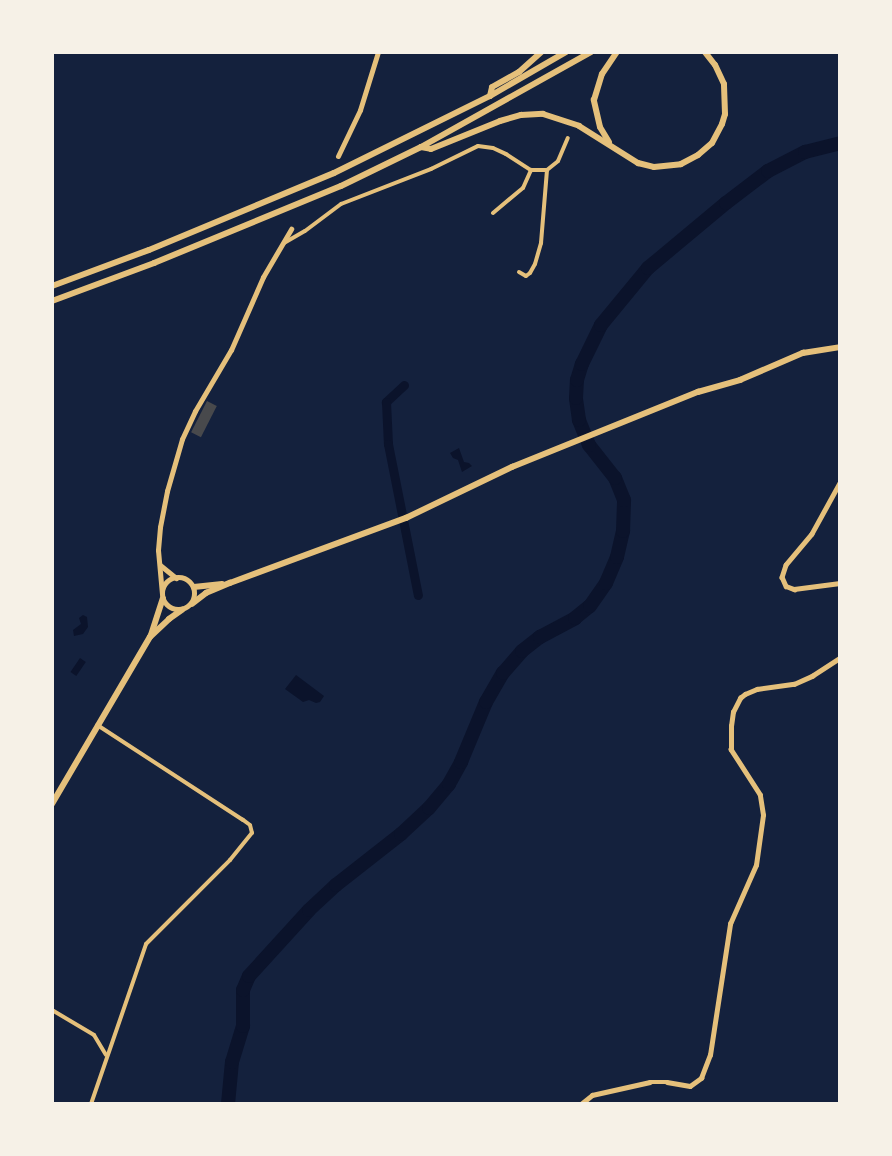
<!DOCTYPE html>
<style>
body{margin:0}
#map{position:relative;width:892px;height:1156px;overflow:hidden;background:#14213d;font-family:"Public Sans",sans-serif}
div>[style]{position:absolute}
.water>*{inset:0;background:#0b132b;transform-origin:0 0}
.canal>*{height:9px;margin:-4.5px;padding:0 4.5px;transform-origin:4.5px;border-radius:4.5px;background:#0b132b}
.river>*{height:14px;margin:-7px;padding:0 7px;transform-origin:7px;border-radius:7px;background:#0b132b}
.building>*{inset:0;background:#48494c;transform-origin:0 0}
.minor>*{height:4px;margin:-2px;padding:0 2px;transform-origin:2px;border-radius:2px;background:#e5c07b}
.tertiary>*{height:4.5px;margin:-2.25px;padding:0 2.25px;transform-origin:2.25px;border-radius:2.25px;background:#e5c07b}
.secondary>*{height:5px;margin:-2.5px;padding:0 2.5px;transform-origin:2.5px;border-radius:2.5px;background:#e5c07b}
.primary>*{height:5.5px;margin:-2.75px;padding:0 2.75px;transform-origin:2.75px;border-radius:2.75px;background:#e5c07b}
.primary>.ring{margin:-2.75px;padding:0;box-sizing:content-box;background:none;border:5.5px solid #e5c07b;border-radius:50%}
.motorway>*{height:6px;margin:-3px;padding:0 3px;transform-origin:3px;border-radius:3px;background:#e5c07b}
span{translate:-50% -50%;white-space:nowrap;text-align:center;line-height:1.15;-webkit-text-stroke:4.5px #f6f1e7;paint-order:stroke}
.frame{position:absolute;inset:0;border:54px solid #f6f1e7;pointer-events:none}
</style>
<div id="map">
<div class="water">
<i style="clip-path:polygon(459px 448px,464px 462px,469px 463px,472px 466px,462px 472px,458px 460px,453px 458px,450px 453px)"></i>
<i style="clip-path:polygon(83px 615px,87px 617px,88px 627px,83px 634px,74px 636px,73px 630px,81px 624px,79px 618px)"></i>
<i style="left:80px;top:658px;width:7px;height:17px;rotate:34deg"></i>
<i style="clip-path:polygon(296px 675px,324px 696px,320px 702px,316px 703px,309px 700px,303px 702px,285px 689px)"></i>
</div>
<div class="canal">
<i style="left:404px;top:385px;width:25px;rotate:137deg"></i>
<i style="left:386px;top:402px;width:42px;rotate:87.3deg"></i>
<i style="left:388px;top:444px;width:154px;rotate:78.8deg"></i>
</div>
<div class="river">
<i style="left:228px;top:1104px;width:42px;rotate:-84.6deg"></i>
<i style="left:232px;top:1062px;width:38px;rotate:-73deg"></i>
<i style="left:243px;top:1026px;width:36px;rotate:-90deg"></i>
<i style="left:243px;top:990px;width:15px;rotate:-67deg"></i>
<i style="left:249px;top:976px;width:89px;rotate:-47.7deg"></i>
<i style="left:309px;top:910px;width:37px;rotate:-43deg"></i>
<i style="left:336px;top:885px;width:83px;rotate:-38.1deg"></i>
<i style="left:401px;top:834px;width:38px;rotate:-43deg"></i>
<i style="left:429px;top:808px;width:31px;rotate:-50deg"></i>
<i style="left:449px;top:784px;width:25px;rotate:-61deg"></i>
<i style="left:461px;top:762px;width:65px;rotate:-67.4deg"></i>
<i style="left:486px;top:702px;width:34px;rotate:-60deg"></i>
<i style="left:503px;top:673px;width:29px;rotate:-49deg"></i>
<i style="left:522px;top:651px;width:23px;rotate:-38deg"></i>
<i style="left:540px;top:637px;width:40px;rotate:-28deg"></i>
<i style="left:575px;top:618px;width:19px;rotate:-39deg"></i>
<i style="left:590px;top:606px;width:28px;rotate:-55deg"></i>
<i style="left:606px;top:583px;width:28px;rotate:-67deg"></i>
<i style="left:617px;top:557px;width:27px;rotate:-77deg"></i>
<i style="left:623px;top:531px;width:31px;rotate:-88deg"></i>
<i style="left:624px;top:500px;width:24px;rotate:-112deg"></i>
<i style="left:615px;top:478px;width:42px;rotate:-128.2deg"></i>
<i style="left:589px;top:445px;width:27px;rotate:-112deg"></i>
<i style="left:579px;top:420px;width:22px;rotate:-98deg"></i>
<i style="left:576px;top:398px;width:18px;rotate:-87deg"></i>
<i style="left:577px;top:380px;width:17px;rotate:-73deg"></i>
<i style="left:582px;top:364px;width:43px;rotate:-64deg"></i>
<i style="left:601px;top:325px;width:74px;rotate:-50.5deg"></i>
<i style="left:648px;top:268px;width:102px;rotate:-39.8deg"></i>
<i style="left:726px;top:203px;width:53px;rotate:-37.3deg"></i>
<i style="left:768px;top:171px;width:42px;rotate:-27.2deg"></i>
<i style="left:805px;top:152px;width:36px;rotate:-14deg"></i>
</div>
<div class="building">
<i style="left:207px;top:401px;width:11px;height:35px;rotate:27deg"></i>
</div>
<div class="minor">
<i style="left:493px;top:213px;width:39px;rotate:-40deg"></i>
<i style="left:523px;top:188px;width:20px;rotate:-66deg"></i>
<i style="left:284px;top:243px;width:24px;rotate:-30deg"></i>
<i style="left:305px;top:231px;width:45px;rotate:-36.9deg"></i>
<i style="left:341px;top:204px;width:97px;rotate:-21.3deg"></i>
<i style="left:431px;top:169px;width:52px;rotate:-26.1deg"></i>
<i style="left:478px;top:146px;width:15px;rotate:8deg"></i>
<i style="left:493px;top:148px;width:14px;rotate:25deg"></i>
<i style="left:506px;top:154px;width:30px;rotate:33deg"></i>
<i style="left:531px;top:170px;width:16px"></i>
<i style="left:547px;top:170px;width:14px;rotate:-39deg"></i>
<i style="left:558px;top:161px;width:25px;rotate:-67deg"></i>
<i style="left:519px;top:272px;width:8px;rotate:30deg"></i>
<i style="left:526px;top:276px;width:5px;rotate:-37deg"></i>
<i style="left:530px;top:273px;width:10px;rotate:-61deg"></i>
<i style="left:535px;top:264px;width:22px;rotate:-74deg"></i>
<i style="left:541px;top:243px;width:73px;rotate:-85.3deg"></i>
<i style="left:52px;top:1010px;width:49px;rotate:30.8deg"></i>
<i style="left:94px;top:1035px;width:23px;rotate:59deg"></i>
<i style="left:91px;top:1104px;width:169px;rotate:-71deg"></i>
<i style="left:146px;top:944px;width:119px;rotate:-45deg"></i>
<i style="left:230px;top:860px;width:35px;rotate:-51deg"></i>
<i style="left:252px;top:833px;width:8px;rotate:-104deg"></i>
<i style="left:250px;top:825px;width:9px;rotate:-144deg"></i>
<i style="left:243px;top:820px;width:174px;rotate:-146.9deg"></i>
</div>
<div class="tertiary">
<i style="left:840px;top:483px;width:58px;rotate:118.8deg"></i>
<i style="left:812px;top:534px;width:40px;rotate:130deg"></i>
<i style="left:786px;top:565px;width:13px;rotate:108deg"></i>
<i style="left:782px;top:577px;width:10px;rotate:66deg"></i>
<i style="left:786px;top:586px;width:9px;rotate:21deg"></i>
<i style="left:794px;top:589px;width:46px;rotate:-7.4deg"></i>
<i style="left:581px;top:1104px;width:14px;rotate:-39deg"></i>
<i style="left:592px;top:1095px;width:59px;rotate:-12.6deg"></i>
<i style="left:650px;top:1082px;width:17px"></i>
<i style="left:667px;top:1082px;width:23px;rotate:10deg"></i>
<i style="left:690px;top:1086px;width:14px;rotate:-36deg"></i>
<i style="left:701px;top:1078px;width:25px;rotate:-69deg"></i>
<i style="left:710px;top:1055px;width:133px;rotate:-81.3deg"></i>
<i style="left:730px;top:924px;width:64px;rotate:-66.2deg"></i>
<i style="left:756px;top:865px;width:50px;rotate:-82deg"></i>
<i style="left:763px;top:815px;width:20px;rotate:-99deg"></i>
<i style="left:760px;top:795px;width:54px;rotate:-122.8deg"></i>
<i style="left:731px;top:750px;width:24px;rotate:-90deg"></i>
<i style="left:731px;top:726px;width:14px;rotate:-82deg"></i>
<i style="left:733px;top:712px;width:16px;rotate:-63deg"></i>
<i style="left:740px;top:698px;width:6px;rotate:-39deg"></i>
<i style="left:745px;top:694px;width:13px;rotate:-23deg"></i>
<i style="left:757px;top:689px;width:37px;rotate:-8deg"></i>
<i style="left:794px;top:684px;width:20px;rotate:-24deg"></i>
<i style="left:812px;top:676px;width:33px;rotate:-33deg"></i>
</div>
<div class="secondary">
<i style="left:338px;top:156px;width:51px;rotate:-64.4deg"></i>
<i style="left:360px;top:110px;width:61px;rotate:-72.8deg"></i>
<i style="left:160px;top:565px;width:21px;rotate:39deg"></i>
<i style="left:162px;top:594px;width:44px;rotate:-95.2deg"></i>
<i style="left:158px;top:550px;width:23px;rotate:-85deg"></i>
<i style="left:160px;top:527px;width:37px;rotate:-79deg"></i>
<i style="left:167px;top:491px;width:54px;rotate:-73.9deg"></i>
<i style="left:182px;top:439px;width:31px;rotate:-65deg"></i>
<i style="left:195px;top:411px;width:71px;rotate:-59.5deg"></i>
<i style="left:231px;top:350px;width:80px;rotate:-66.3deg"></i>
<i style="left:263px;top:277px;width:56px;rotate:-59.7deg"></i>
</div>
<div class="primary">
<i class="ring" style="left:163px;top:578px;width:26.5px;height:26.5px"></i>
<i style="left:194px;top:587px;width:28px;rotate:-6deg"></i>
<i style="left:192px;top:604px;width:18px;rotate:-38deg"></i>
<i style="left:206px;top:593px;width:26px;rotate:-23deg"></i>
<i style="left:230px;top:583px;width:188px;rotate:-20.3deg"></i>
<i style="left:406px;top:518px;width:118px;rotate:-25.7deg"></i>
<i style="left:512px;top:467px;width:201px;rotate:-22deg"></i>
<i style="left:698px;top:392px;width:44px;rotate:-15.9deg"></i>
<i style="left:740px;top:380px;width:69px;rotate:-23.2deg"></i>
<i style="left:803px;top:353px;width:37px;rotate:-9deg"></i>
<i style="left:151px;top:635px;width:38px;rotate:-72deg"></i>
<i style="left:52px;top:804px;width:194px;rotate:-59.6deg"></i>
<i style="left:150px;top:637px;width:26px;rotate:-43deg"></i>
<i style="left:169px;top:619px;width:16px;rotate:-35deg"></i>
</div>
<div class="motorway">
<i style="left:490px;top:96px;width:9px;rotate:-77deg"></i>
<i style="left:492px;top:87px;width:31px;rotate:-29deg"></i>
<i style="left:519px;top:72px;width:30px;rotate:-42deg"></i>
<i style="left:609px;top:142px;width:17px;rotate:-121deg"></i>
<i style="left:600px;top:127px;width:28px;rotate:-103deg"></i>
<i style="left:594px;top:100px;width:27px;rotate:-73deg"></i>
<i style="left:602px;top:74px;width:27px;rotate:-56deg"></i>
<i style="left:421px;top:147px;width:10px;rotate:11deg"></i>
<i style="left:431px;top:149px;width:74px;rotate:-22.1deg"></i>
<i style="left:500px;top:121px;width:22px;rotate:-16deg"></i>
<i style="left:521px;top:115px;width:22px;rotate:-3deg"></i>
<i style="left:543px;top:114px;width:38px;rotate:18deg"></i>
<i style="left:579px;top:126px;width:70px;rotate:32.1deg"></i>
<i style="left:638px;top:163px;width:16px;rotate:14deg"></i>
<i style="left:654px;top:167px;width:27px;rotate:-6deg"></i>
<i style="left:681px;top:164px;width:19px;rotate:-28deg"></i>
<i style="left:698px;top:155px;width:18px;rotate:-41deg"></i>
<i style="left:712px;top:143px;width:21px;rotate:-62deg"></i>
<i style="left:722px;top:124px;width:10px;rotate:-73deg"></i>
<i style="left:725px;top:114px;width:30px;rotate:-92deg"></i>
<i style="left:724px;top:84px;width:21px;rotate:-115deg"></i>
<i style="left:715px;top:65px;width:16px;rotate:-128deg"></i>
<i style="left:52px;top:286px;width:103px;rotate:-20.4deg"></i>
<i style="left:149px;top:250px;width:200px;rotate:-22.6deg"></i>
<i style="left:334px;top:173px;width:174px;rotate:-26.3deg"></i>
<i style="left:490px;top:96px;width:88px;rotate:-30.1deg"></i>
<i style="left:52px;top:301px;width:109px;rotate:-20.4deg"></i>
<i style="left:154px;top:263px;width:202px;rotate:-22.4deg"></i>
<i style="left:341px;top:186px;width:89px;rotate:-26deg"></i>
<i style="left:421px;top:147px;width:195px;rotate:-29.2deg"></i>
</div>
<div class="frame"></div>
</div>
